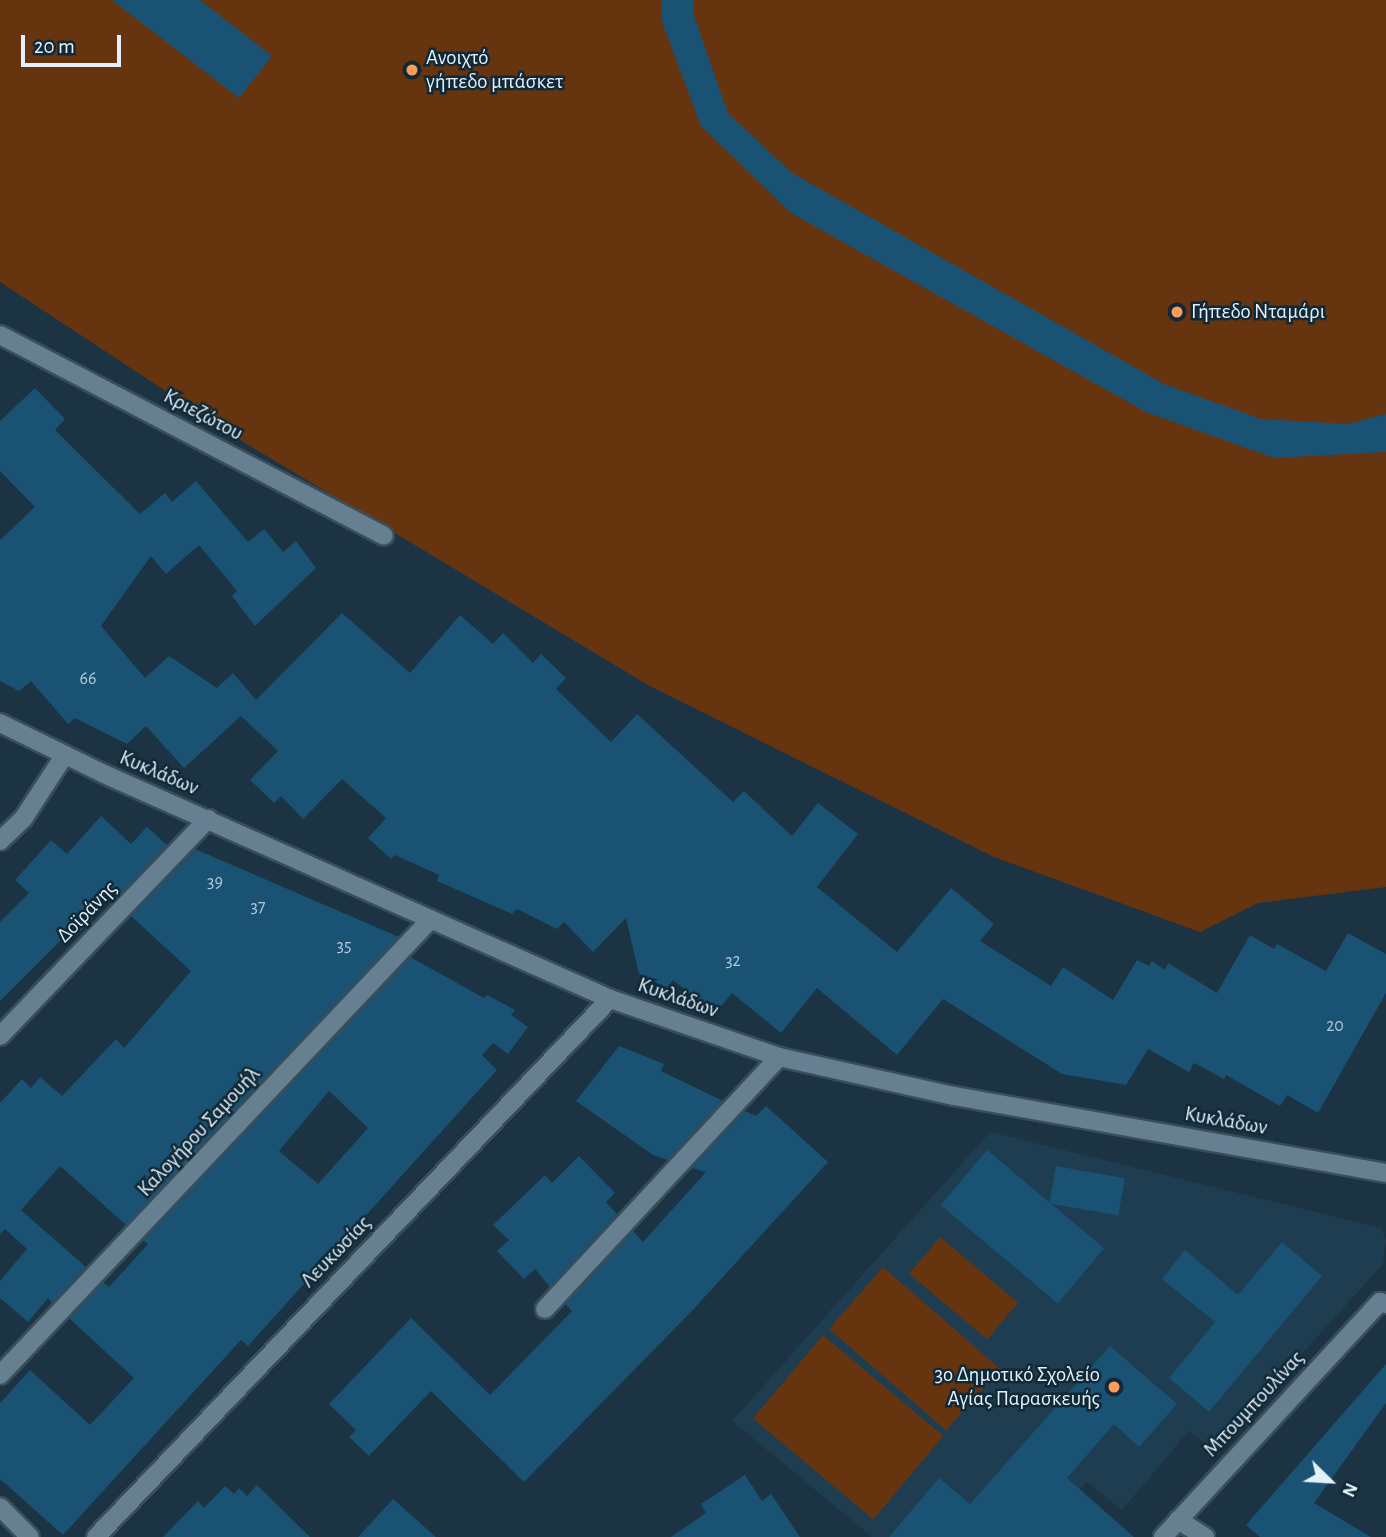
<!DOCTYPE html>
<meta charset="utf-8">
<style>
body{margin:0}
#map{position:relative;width:1386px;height:1537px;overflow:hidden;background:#1b3342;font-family:"Alegreya Sans",sans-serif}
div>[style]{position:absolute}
.built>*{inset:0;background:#1e3d50}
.green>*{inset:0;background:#673410;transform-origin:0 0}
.building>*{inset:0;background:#195273;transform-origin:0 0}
.roads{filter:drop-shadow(2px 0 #394e5a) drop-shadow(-2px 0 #394e5a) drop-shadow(0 2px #394e5a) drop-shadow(0 -2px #394e5a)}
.lane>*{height:18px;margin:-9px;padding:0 9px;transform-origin:9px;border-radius:9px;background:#668091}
.street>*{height:18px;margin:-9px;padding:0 9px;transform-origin:9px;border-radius:9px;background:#668091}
.dots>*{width:19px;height:19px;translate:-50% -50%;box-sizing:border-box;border:4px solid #112937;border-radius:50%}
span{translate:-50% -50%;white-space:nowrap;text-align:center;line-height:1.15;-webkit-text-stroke:5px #112937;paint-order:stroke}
.number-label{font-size:18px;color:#b0c9d8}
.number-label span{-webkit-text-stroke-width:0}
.poi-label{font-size:21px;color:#e2f1fa}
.left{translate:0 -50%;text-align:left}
.right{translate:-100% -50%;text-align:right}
.street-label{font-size:21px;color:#e2f1fa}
.north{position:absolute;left:1295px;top:1446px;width:70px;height:70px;-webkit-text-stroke:5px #112937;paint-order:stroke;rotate:114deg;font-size:19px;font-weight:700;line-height:28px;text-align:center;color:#e2f1fa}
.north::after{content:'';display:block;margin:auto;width:24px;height:32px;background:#e2f1fa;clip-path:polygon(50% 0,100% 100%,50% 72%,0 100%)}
.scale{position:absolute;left:21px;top:35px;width:100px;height:32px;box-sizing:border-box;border:4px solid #e2f1fa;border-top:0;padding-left:9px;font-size:21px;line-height:24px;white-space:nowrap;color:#e2f1fa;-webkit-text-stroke:5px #112937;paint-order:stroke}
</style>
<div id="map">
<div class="built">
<i style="clip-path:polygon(990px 1132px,1381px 1228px,1386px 1240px,1383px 1264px,1214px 1451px,1189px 1431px,1122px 1510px,1087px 1482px,1036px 1537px,872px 1537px,732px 1421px)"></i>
</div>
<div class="green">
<i style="clip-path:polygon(0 0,1386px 0,1386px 887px,1258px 903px,1200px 932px,994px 857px,648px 685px,240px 440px,0 282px)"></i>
<i style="left:940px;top:1237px;width:102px;height:48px;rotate:40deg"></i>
<i style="left:883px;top:1267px;width:155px;height:82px;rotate:41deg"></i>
<i style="left:823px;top:1335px;width:157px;height:109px;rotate:40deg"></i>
</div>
<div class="building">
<i style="clip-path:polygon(112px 0,200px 0,272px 56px,239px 98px)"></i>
<i style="clip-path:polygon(661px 0,694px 0,694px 16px,728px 113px,792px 173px,1164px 384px,1261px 419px,1347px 424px,1386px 414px,1386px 452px,1274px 458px,1146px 412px,791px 213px,701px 126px,662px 22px)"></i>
<i style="clip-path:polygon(35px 388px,65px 419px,55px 430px,140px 514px,165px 493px,172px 502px,196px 481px,248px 542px,264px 529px,283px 552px,296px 541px,316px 568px,255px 626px,232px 596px,237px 591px,199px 545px,166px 574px,151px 556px,101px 626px,145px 678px,169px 656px,217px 688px,233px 673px,256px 700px,342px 613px,410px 673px,460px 615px,493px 644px,503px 633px,533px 663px,541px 654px,566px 678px,556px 689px,611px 742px,637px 714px,733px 802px,744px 791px,792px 836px,818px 803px,858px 834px,817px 887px,897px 952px,951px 888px,994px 924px,980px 941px,1051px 986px,1063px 967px,1113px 1000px,1137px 960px,1149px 966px,1152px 961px,1165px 970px,1168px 963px,1217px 993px,1250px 935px,1274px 949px,1277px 944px,1326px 971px,1348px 933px,1386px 954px,1386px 993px,1318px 1113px,1287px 1095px,1280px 1106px,1226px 1075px,1224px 1079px,1194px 1063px,1189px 1072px,1148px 1049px,1126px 1085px,1062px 1074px,943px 999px,897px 1055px,817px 988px,781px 1033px,732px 993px,715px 1014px,673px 980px,667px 988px,639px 974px,626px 918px,593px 952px,564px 922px,557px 929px,517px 909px,512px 914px,437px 881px,439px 875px,395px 855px,391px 859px,368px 838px,386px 818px,342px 779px,303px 819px,281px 796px,274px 803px,250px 780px,278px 751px,241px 716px,184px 768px,146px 726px,127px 744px,75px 718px,68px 724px,31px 681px,19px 691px,0 681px,0 540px,35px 507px,0 471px,0 421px)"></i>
<i style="clip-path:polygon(101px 816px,131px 844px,147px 827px,167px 845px,114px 901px,110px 897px,77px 935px,71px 930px,0 1001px,0 922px,29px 893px,15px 880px,51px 840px,67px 854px)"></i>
<i style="clip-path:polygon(195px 849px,399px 937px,126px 1225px,60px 1166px,21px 1210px,86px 1267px,52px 1303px,48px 1298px,28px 1322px,0 1298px,0 1281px,27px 1249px,5px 1229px,0 1234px,0 1103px,22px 1079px,31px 1088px,40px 1077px,62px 1096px,116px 1039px,124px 1048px,191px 971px,131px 916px)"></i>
<i style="clip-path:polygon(evenodd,410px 957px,484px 998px,487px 995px,515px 1010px,511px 1015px,528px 1027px,508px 1054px,493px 1043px,482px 1055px,497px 1070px,248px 1346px,241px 1340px,63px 1535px,0 1479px,0 1403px,30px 1370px,90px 1425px,134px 1378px,69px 1318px,103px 1282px,109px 1287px,148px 1244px,143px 1240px,410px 957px,329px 1091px,368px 1128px,318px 1184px,279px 1151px,329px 1091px)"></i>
<i style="clip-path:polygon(619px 1046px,664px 1064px,661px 1071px,723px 1101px,668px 1160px,653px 1155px,576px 1101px)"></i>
<i style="clip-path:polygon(766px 1106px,828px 1162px,690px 1313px,524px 1482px,431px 1391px,369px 1456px,349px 1437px,356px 1430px,329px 1404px,411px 1318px,490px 1395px,572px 1311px,565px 1304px,633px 1231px,643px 1242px,706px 1172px,692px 1168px,745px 1111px,756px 1116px)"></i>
<i style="left:987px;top:1150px;width:153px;height:72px;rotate:40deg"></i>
<i style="clip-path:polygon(579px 1156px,615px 1193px,606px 1202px,617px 1214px,550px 1287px,535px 1269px,524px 1279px,497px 1251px,509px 1240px,493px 1225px,545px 1175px,552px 1183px)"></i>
<i style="left:1056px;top:1166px;width:70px;height:38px;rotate:10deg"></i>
<i style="clip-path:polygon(1282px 1242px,1322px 1276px,1209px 1412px,1169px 1378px,1215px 1322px,1162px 1279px,1185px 1250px,1238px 1295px)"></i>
<i style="clip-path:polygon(1110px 1346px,1177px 1404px,1139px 1447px,1114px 1424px,1067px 1478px,1134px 1537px,889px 1537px,939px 1478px,970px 1504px)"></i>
<i style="clip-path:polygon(1386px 1364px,1386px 1403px,1314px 1503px,1371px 1537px,1260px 1537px,1246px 1525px)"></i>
<i style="clip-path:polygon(745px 1475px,762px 1501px,771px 1494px,800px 1537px,671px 1537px,706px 1513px,701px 1504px)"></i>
<i style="clip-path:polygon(257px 1485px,310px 1537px,163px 1537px,198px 1501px,204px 1508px,225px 1486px,234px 1494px,239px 1488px,247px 1496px)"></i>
<i style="clip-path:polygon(393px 1499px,436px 1537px,358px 1537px)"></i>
</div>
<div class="roads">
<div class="lane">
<i style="left:0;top:335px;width:433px;rotate:27.6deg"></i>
<i style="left:545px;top:1309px;width:344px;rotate:-47.1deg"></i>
</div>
<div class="street">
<i style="left:0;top:723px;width:116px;rotate:26.1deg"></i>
<i style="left:104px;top:774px;width:554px;rotate:23.97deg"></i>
<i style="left:610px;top:999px;width:179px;rotate:18.9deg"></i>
<i style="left:779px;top:1057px;width:179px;rotate:12.6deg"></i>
<i style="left:954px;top:1096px;width:439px;rotate:10.1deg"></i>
<i style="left:0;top:841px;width:32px;rotate:-44deg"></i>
<i style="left:23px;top:819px;width:75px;rotate:-56.9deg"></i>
<i style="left:0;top:1036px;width:301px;rotate:-46.2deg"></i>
<i style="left:0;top:1375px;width:627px;rotate:-46.61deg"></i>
<i style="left:0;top:1507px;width:42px;rotate:45deg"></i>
<i style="left:1178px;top:1520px;width:32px;rotate:32deg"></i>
<i style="left:96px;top:1537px;width:744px;rotate:-46.31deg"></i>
<i style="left:1163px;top:1537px;width:320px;rotate:-47.3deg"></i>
<i style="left:1380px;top:1302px;width:6px;rotate:18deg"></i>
</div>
</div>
<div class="dots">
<i style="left:412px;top:70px;background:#ff9b5a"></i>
<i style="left:1177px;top:312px;background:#ff9b5a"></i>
<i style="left:1114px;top:1387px;background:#ff9b5a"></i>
</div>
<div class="number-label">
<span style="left:88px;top:679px">66</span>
<span style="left:215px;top:882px">39</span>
<span style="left:258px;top:907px">37</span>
<span style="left:344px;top:946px">35</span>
<span style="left:733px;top:961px">32</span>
<span style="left:1335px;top:1026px">20</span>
</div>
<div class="poi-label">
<span class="left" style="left:426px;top:70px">Ανοιχτό<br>γήπεδο μπάσκετ</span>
<span class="left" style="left:1191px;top:312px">Γήπεδο Νταμάρι</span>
<span class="right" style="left:1100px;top:1387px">3ο Δημοτικό Σχολείο<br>Αγίας Παρασκευής</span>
</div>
<div class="street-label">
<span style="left:203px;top:415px;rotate:28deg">Κριεζώτου</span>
<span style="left:159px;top:773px;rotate:23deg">Κυκλάδων</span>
<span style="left:87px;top:912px;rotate:-46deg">Δοϊράνης</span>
<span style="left:678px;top:998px;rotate:19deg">Κυκλάδων</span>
<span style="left:1226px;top:1121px;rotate:10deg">Κυκλάδων</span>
<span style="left:199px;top:1132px;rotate:-47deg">Καλογήρου Σαμουήλ</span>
<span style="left:336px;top:1252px;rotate:-46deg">Λευκωσίας</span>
<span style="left:1254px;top:1404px;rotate:-47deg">Μπουμπουλίνας</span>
</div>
<div class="north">N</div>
<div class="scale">20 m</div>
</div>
